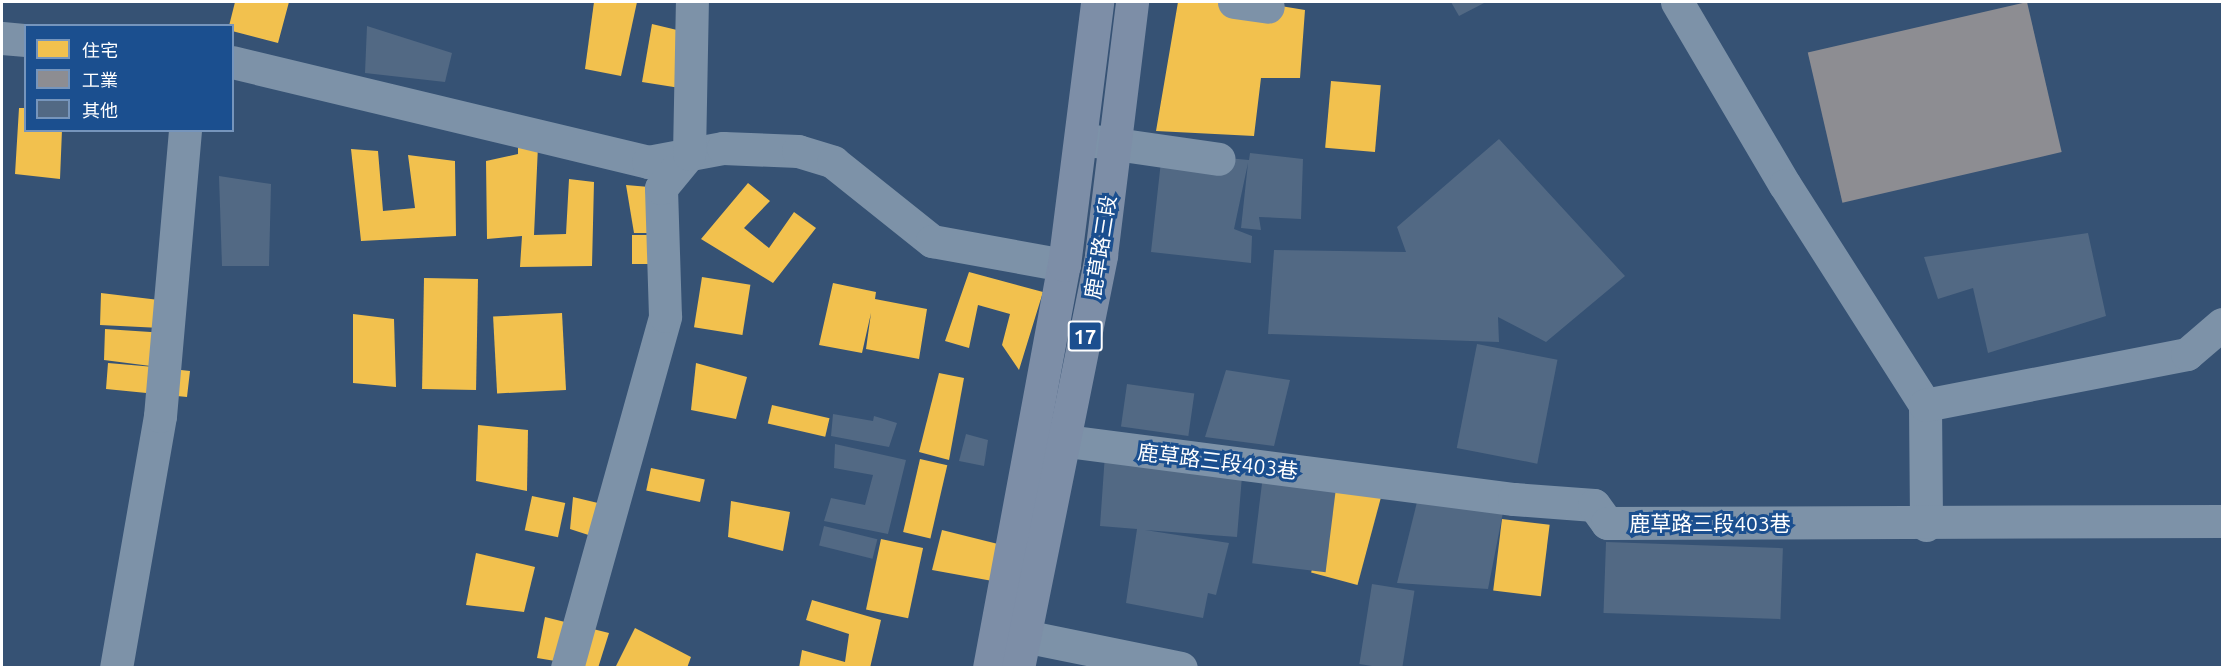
<!DOCTYPE html>
<meta charset="utf-8">
<style>
body{margin:0}
#map{position:relative;width:2224px;height:669px;overflow:hidden;background:#365274;font-family:Ubuntu,"Noto Sans TC",sans-serif}
div>[style]{position:absolute}
.homes>*{inset:0;background:#f2c14e;transform-origin:0 0}
.industry>*{inset:0;background:#8d8d92;transform-origin:0 0}
.building>*{inset:0;background:#526984;transform-origin:0 0}
.minor>*{height:33px;margin:-16.5px;padding:0 16.5px;transform-origin:16.5px;border-radius:16.5px;background:#7d92a8}
.major>*{height:33px;margin:-16.5px;padding:0 16.5px;transform-origin:16.5px;border-radius:16.5px;background:#7d8ea7}
span{translate:-50% -50%;white-space:nowrap;text-align:center;line-height:1.15;-webkit-text-stroke:6px #1b4f8f;paint-order:stroke}
.shield-label span{padding:2px 4px;background:#1b4f8f;border:2px solid;border-radius:4px;-webkit-text-stroke-width:0}
.shield-label{font-size:20px;color:#fff;font-weight:700}
.street-label{font-size:21px;color:#fff}
.frame{position:absolute;inset:0;border:3px solid #fff;pointer-events:none}
.legend{position:absolute;left:24px;top:24px;width:210px;height:108px;box-sizing:border-box;background:#1b4f8f;border:2px solid #7695bc;margin:0;padding:8px 10px;list-style:none;font-size:18px;color:#fff}
.legend li{display:flex;align-items:center;gap:12px;height:30px}
.legend b{width:30px;border:2px solid #7695bc}
</style>
<div id="map">
<div class="homes">
<i style="clip-path:polygon(235px 2px,289px 2px,278px 43px,232px 31px,232px 26px,229px 26px)"></i>
<i style="clip-path:polygon(594px 2px,637px 2px,621px 76px,585px 69px)"></i>
<i style="clip-path:polygon(1178px 2px,1257px 2px,1305px 10px,1300px 78px,1261px 78px,1254px 136px,1156px 131px)"></i>
<i style="clip-path:polygon(652px 24px,702px 36px,699px 91px,642px 82px)"></i>
<i style="left:1331px;top:81px;width:50px;height:67px;rotate:5deg"></i>
<i style="clip-path:polygon(19px 108px,26px 108px,26px 130px,62px 130px,60px 179px,15px 174px)"></i>
<i style="clip-path:polygon(518px 141px,538px 146px,534px 235px,566px 234px,569px 179px,594px 182px,592px 266px,520px 267px,522px 236px,487px 239px,486px 161px,518px 154px)"></i>
<i style="clip-path:polygon(351px 149px,378px 151px,383px 211px,415px 208px,408px 155px,455px 161px,456px 236px,361px 241px)"></i>
<i style="clip-path:polygon(748px 183px,770px 201px,744px 228px,769px 248px,794px 212px,816px 228px,773px 283px,701px 239px)"></i>
<i style="clip-path:polygon(626px 185px,661px 188px,666px 233px,634px 233px)"></i>
<i style="left:632px;top:235px;width:35px;height:29px"></i>
<i style="clip-path:polygon(969px 272px,1043px 292px,1019px 370px,1002px 345px,1010px 314px,978px 305px,969px 348px,945px 341px)"></i>
<i style="left:702px;top:277px;width:49px;height:51px;rotate:9deg"></i>
<i style="left:424px;top:278px;width:54px;height:111px;rotate:1deg"></i>
<i style="clip-path:polygon(833px 283px,876px 292px,875px 299px,927px 309px,919px 359px,866px 349px,871px 313px,862px 353px,819px 345px)"></i>
<i style="clip-path:polygon(101px 293px,184px 303px,181px 329px,100px 325px)"></i>
<i style="left:562px;top:313px;width:77px;height:69px;rotate:87deg"></i>
<i style="clip-path:polygon(353px 314px,394px 319px,396px 387px,353px 383px)"></i>
<i style="clip-path:polygon(105px 329px,181px 334px,181px 370px,190px 371px,187px 397px,106px 389px,108px 363px,166px 368px,104px 360px)"></i>
<i style="clip-path:polygon(696px 363px,747px 377px,736px 419px,691px 410px)"></i>
<i style="clip-path:polygon(939px 373px,964px 378px,949px 460px,919px 452px)"></i>
<i style="left:772px;top:405px;width:59px;height:19px;rotate:13deg"></i>
<i style="clip-path:polygon(478px 425px,528px 430px,527px 491px,476px 481px)"></i>
<i style="left:920px;top:459px;width:28px;height:75px;rotate:13deg"></i>
<i style="left:651px;top:468px;width:55px;height:23px;rotate:12deg"></i>
<i style="left:1337px;top:476px;width:48px;height:100px;rotate:15deg"></i>
<i style="left:532px;top:496px;width:34px;height:35px;rotate:12deg"></i>
<i style="clip-path:polygon(573px 497px,623px 509px,613px 543px,570px 529px)"></i>
<i style="clip-path:polygon(731px 501px,790px 512px,783px 551px,728px 537px)"></i>
<i style="left:1502px;top:519px;width:48px;height:72px;rotate:7deg"></i>
<i style="clip-path:polygon(942px 530px,1002px 545px,998px 582px,932px 570px)"></i>
<i style="left:881px;top:539px;width:43px;height:72px;rotate:12deg"></i>
<i style="clip-path:polygon(476px 553px,535px 567px,524px 612px,466px 605px)"></i>
<i style="clip-path:polygon(812px 600px,881px 620px,870px 668px,799px 668px,802px 650px,845px 662px,849px 634px,806px 620px)"></i>
<i style="clip-path:polygon(545px 617px,609px 633px,598px 668px,537px 658px)"></i>
<i style="clip-path:polygon(635px 628px,691px 657px,687px 668px,615px 668px)"></i>
</div>
<div class="industry">
<i style="left:2027px;top:2px;width:154px;height:225px;rotate:77deg"></i>
</div>
<div class="building">
<i style="clip-path:polygon(1451px 2px,1486px 2px,1459px 16px)"></i>
<i style="clip-path:polygon(367px 26px,452px 53px,445px 82px,365px 73px)"></i>
<i style="clip-path:polygon(1499px 139px,1625px 276px,1546px 342px,1498px 317px,1499px 342px,1268px 334px,1274px 250px,1406px 252px,1397px 227px)"></i>
<i style="clip-path:polygon(1162px 152px,1249px 160px,1250px 153px,1303px 159px,1301px 219px,1259px 217px,1261px 230px,1241px 228px,1248px 163px,1234px 229px,1252px 236px,1251px 263px,1151px 252px)"></i>
<i style="clip-path:polygon(219px 176px,271px 184px,269px 266px,222px 266px)"></i>
<i style="clip-path:polygon(2088px 233px,2106px 316px,1988px 353px,1973px 288px,1938px 299px,1924px 257px)"></i>
<i style="left:1477px;top:344px;width:82px;height:106px;rotate:11deg"></i>
<i style="clip-path:polygon(1226px 370px,1290px 380px,1274px 446px,1205px 437px)"></i>
<i style="left:1127px;top:384px;width:68px;height:43px;rotate:8deg"></i>
<i style="clip-path:polygon(833px 414px,873px 421px,874px 416px,897px 423px,889px 447px,831px 436px)"></i>
<i style="clip-path:polygon(966px 434px,988px 440px,984px 466px,959px 461px)"></i>
<i style="clip-path:polygon(835px 444px,906px 460px,888px 534px,824px 521px,831px 498px,865px 505px,873px 475px,834px 468px)"></i>
<i style="clip-path:polygon(1105px 454px,1243px 464px,1237px 537px,1145px 530px,1229px 543px,1216px 595px,1208px 593px,1203px 618px,1126px 603px,1137px 529px,1100px 526px)"></i>
<i style="left:1264px;top:467px;width:74px;height:97px;rotate:7deg"></i>
<i style="clip-path:polygon(1419px 494px,1504px 507px,1488px 589px,1397px 583px)"></i>
<i style="left:824px;top:526px;width:55px;height:20px;rotate:14deg"></i>
<i style="left:1606px;top:542px;width:177px;height:71px;rotate:2deg"></i>
<i style="left:1372px;top:584px;width:43px;height:81px;rotate:9deg"></i>
</div>
<div class="minor">
<i style="left:1234px;top:2px;width:34px;rotate:8deg"></i>
<i style="left:1677px;top:2px;width:212px;rotate:59.5deg"></i>
<i style="left:1785px;top:185px;width:261px;rotate:57.5deg"></i>
<i style="left:1925px;top:405px;width:120px;rotate:89.5deg"></i>
<i style="left:2px;top:38px;width:24px;rotate:5deg"></i>
<i style="left:232px;top:62px;width:428px;rotate:13.5deg"></i>
<i style="left:648px;top:162px;width:76px;rotate:-10.6deg"></i>
<i style="left:723px;top:148px;width:75px;rotate:2.3deg"></i>
<i style="left:798px;top:151px;width:37px;rotate:17deg"></i>
<i style="left:833px;top:162px;width:127px;rotate:38.6deg"></i>
<i style="left:932px;top:241px;width:134px;rotate:10.3deg"></i>
<i style="left:1081px;top:139px;width:139px;rotate:8.2deg"></i>
<i style="left:1925px;top:405px;width:267px;rotate:-11deg"></i>
<i style="left:2187px;top:354px;width:46px;rotate:-40.6deg"></i>
<i style="left:1036px;top:437px;width:482px;rotate:7.4deg"></i>
<i style="left:1514px;top:499px;width:80px;rotate:4.3deg"></i>
<i style="left:1594px;top:505px;width:22px;rotate:54deg"></i>
<i style="left:1607px;top:523px;width:615px;rotate:-0.19deg"></i>
<i style="left:1024px;top:636px;width:160px;rotate:11.5deg"></i>
<i style="left:116px;top:668px;width:256px;rotate:-80.1deg"></i>
<i style="left:160px;top:416px;width:287px;rotate:-85deg"></i>
<i style="left:567px;top:668px;width:365px;rotate:-74.4deg"></i>
<i style="left:665px;top:316px;width:128px;rotate:-91.8deg"></i>
<i style="left:661px;top:188px;width:44px;rotate:-50.5deg"></i>
<i style="left:689px;top:154px;width:152px;rotate:-88.9deg"></i>
</div>
<div class="major">
<i style="left:989px;top:668px;width:410px;rotate:-79.5deg"></i>
<i style="left:1064px;top:265px;width:265px;rotate:-82.8deg"></i>
<i style="left:1018px;top:668px;width:421px;rotate:-78.6deg"></i>
<i style="left:1101px;top:255px;width:255px;rotate:-83deg"></i>
</div>
<div class="shield-label">
<span style="left:1085px;top:336px">17</span>
</div>
<div class="street-label">
<span style="left:1100px;top:247px;rotate:-81deg">鹿草路三段</span>
<span style="left:1218px;top:461px;rotate:7deg">鹿草路三段403巷</span>
<span style="left:1710px;top:523px">鹿草路三段403巷</span>
</div>
<div class="frame"></div>
<ul class="legend">
<li><b style="height:16px;background:#f2c14e"></b>住宅</li>
<li><b style="height:16px;background:#8d8d92"></b>工業</li>
<li><b style="height:16px;background:#526984"></b>其他</li>
</ul>
</div>
